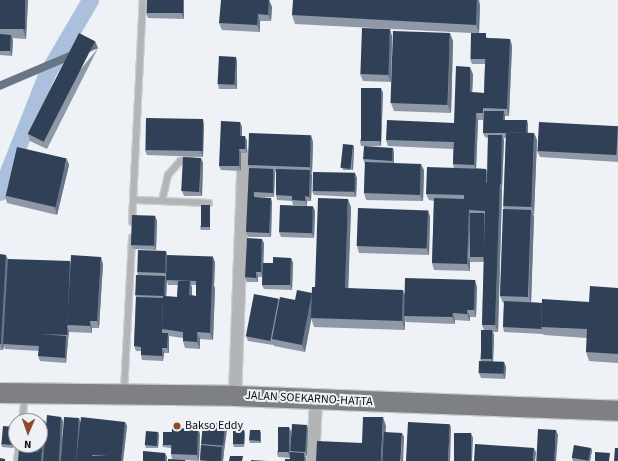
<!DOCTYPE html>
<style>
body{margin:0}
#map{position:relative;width:618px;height:461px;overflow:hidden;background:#eef1f5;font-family:"Source Sans 3",sans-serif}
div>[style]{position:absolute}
.canal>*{height:17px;margin:-8.5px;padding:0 8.5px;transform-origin:8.5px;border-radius:8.5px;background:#abc0dc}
.roads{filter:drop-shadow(1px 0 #cacdd0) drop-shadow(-1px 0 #cacdd0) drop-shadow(0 1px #cacdd0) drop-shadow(0 -1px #cacdd0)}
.service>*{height:6px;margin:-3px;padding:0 3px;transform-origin:3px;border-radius:3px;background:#b2b4b5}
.minor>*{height:12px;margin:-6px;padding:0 6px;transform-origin:6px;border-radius:6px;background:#b2b4b5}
.primary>*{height:20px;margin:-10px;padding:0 10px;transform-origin:10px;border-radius:10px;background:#7e8084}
.wall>*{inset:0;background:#8e98a6}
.shaded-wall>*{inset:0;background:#687586;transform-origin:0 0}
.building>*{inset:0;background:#2f4057;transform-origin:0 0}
.dots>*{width:11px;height:11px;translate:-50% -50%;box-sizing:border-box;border:2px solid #eef1f5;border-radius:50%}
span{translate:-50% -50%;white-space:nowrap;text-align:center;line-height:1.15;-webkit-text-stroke:4px #eef1f5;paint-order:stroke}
.street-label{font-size:12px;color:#0c0d0f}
.poi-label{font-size:12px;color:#0c0d0f}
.left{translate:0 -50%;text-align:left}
.north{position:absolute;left:8px;top:413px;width:40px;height:40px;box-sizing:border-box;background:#eef1f5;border:1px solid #949699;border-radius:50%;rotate:182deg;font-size:11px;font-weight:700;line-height:16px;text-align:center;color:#0c0d0f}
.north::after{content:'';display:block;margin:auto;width:14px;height:18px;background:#914a25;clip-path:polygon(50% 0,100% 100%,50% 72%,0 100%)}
</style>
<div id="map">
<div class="canal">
<i style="left:0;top:192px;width:126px;rotate:-68.5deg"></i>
<i style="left:46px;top:75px;width:87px;rotate:-59.6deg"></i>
</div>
<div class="roads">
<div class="service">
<i style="left:134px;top:200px;width:75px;rotate:2.3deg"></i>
<i style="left:162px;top:201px;width:27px;rotate:-77deg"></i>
<i style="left:168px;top:175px;width:18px;rotate:-49deg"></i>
<i style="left:180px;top:161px;width:11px;rotate:-5deg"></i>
<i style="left:132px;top:222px;width:222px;rotate:-87.2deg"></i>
<i style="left:124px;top:392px;width:155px;rotate:-87deg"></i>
<i style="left:22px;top:421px;width:25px;rotate:-83deg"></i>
<i style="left:17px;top:461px;width:16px;rotate:-83deg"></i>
</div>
<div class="minor">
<i style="left:235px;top:396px;width:241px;rotate:-87.9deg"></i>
<i style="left:313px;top:461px;width:61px;rotate:-87.2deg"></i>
</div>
<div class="primary">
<i style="left:0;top:393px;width:235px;rotate:0.7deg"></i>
<i style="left:235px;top:396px;width:383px;rotate:2.2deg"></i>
</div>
</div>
<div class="wall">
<i style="clip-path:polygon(0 0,28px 0,26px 39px,12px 38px,13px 40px,12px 56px,0 55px)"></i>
<i style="clip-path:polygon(147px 0,184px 0,184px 19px,148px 18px,146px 13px)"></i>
<i style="clip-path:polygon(269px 0,272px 7px,271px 21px,260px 21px,260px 32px,222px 30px,219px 23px)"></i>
<i style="clip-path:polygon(evenodd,480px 5px,479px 33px,488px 38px,510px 39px,512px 46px,509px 116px,505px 116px,505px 120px,527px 120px,528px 125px,528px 133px,534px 133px,537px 140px,534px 214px,533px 214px,534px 216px,531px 302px,542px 303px,589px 302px,618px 288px,618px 363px,589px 361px,586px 352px,587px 338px,544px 335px,543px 334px,504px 332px,503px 327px,504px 303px,503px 303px,500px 296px,504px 209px,503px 206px,506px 138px,503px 138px,504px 140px,502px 189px,502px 190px,498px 332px,493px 332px,494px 335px,493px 362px,504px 362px,506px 367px,505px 379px,481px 378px,479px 373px,481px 361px,480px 359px,484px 330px,482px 325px,484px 262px,470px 262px,470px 261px,470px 271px,434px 270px,432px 263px,434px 201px,429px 200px,426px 194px,454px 168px,453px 164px,453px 149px,388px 146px,386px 140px,454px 123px,473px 74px,472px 92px,484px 93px,485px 64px,472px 64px,470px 59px,471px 33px,295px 24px,292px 15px,480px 5px,478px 120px,483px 120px,483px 133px,485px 137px,488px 138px,487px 172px,486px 169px,476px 168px,478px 120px)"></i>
<i style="clip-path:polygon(392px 36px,391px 82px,363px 81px,360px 74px)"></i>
<i style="clip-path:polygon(453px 41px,451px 113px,394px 111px,391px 103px)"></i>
<i style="clip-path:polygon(98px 48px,47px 149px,30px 141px,28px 134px)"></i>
<i style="clip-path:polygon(236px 57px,237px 62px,237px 89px,219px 89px,218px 84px)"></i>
<i style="clip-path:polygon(381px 88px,383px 93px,381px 146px,361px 146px,360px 141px)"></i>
<i style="clip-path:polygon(240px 122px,242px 127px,242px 136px,247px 141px,247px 153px,241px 153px,241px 171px,221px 170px,219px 166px)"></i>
<i style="clip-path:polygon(204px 124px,203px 157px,147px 155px,145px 150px)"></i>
<i style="clip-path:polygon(618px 126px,618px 162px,540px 157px,537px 151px)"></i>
<i style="clip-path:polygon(313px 142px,312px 173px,311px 173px,312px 175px,311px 201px,307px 201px,307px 206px,293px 205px,292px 201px,277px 200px,276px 195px,276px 172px,275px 172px,274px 197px,256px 197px,272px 202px,271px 237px,248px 237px,246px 232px,249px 168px,248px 165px)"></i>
<i style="clip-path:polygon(353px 145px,354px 147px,353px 170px,343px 170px,342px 168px)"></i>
<i style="clip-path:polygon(394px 152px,394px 163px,424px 170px,423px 201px,366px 200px,364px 193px,365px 164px,363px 159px)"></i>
<i style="clip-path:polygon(201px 158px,203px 163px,202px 196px,184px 196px,182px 191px)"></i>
<i style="clip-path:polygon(69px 165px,57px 215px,7px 203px,5px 196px)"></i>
<i style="clip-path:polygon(357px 178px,356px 197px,314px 195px,312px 191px)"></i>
<i style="clip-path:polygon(210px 205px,210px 230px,201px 230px,200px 227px)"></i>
<i style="clip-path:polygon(351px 207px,348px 288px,404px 294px,475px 280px,477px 287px,476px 317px,470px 317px,470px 321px,455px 320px,455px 324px,406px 322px,405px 320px,405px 330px,314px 327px,311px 318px,305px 352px,274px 346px,273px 344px,273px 345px,248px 341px,246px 336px,279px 299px,295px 300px,312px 293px,315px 287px)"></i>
<i style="clip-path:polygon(428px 210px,430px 217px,429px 255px,359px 253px,357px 246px)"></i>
<i style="clip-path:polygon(315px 211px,314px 238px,281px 237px,279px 232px)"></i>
<i style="clip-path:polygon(155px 216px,157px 221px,156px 250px,133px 249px,131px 245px)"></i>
<i style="clip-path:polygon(264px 243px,263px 263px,273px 263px,291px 258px,293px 263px,292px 290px,264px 289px,262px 285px,262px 277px,258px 277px,258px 282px,247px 282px,245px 277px)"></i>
<i style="clip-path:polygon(evenodd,166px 251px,167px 256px,215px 262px,214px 286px,215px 288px,213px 340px,200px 339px,200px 349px,185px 348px,183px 341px,183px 338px,169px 336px,169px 353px,164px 353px,163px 361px,142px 360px,141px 355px,141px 351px,136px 351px,134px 346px,136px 297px,135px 295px,138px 275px,137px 272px,166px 251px,167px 281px,168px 285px,178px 285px,177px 297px,166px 296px,167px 281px,166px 251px,191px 285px,196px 285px,196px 296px,192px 295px,192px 288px,191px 285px)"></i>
<i style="clip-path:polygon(0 254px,8px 260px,103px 264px,99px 328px,92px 328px,92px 333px,69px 332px,69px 331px,68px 340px,67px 340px,68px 341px,66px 363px,40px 361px,38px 356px,39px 351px,5px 349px,4px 346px,3px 350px,0 350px)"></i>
<i style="clip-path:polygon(63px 421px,62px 436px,80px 422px,125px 422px,127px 426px,123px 461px,18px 461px,21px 450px,20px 449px,46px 424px)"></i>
<i style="clip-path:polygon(307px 425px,308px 429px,307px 456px,305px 456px,306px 458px,290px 459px,291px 452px,291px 451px)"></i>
<i style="clip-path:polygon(14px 427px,14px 429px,13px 448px,2px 447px,1px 444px)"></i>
<i style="clip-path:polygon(289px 427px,291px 432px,290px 458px,278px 457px,277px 452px)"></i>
<i style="clip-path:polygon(198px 429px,200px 434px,199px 461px,185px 460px,186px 461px,168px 461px,172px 459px,171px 454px,171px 448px,163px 447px,162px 445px,172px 432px)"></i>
<i style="clip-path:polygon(227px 429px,224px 451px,223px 451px,224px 452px,223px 461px,200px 461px,201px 445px,201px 444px)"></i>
<i style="clip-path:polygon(245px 433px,244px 447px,234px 447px,233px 444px)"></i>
<i style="clip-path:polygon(261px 433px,261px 443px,250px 443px,249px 440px)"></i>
<i style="clip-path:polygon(159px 434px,158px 448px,146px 448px,145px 445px)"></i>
<i style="clip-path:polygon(591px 448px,592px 450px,590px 461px,573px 461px,572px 458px)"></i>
</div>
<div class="shaded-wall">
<i style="clip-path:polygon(25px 0,28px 0,26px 39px,23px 30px)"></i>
<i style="clip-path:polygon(183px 0,184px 0,184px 19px,182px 14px)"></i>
<i style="clip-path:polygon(269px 0,272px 7px,271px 21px,268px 15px)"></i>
<i style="clip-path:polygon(477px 0,479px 0,480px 5px,479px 33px,476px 25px)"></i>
<i style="clip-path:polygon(258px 14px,260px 21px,260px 32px,257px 25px)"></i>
<i style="clip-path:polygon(390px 29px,392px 36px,391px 82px,388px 75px)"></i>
<i style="clip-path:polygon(450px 33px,453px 41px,451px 113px,448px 105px)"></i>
<i style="clip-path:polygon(11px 35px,13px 40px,12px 56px,10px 51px)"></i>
<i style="clip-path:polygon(510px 39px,512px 46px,509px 116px,507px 109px)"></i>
<i style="left:95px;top:41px;width:8px;height:113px;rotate:67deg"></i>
<i style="clip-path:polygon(236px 57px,237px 62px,237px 89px,235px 85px)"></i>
<i style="clip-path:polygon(470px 67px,473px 74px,472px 99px,470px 92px)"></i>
<i style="clip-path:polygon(381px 88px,383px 93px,381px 146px,379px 142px)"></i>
<i style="clip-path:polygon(504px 111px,505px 116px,505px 124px,503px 120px)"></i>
<i style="clip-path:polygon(476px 113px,478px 120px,476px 172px,474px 165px)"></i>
<i style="clip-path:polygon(203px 119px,204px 124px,203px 157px,201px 152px)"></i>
<i style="clip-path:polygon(527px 120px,528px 125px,528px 139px,526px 134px)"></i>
<i style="clip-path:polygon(240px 122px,242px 127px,242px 141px,240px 136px)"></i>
<i style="clip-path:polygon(534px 133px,537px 140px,534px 214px,532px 207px)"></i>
<i style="clip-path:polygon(311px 135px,313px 142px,312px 173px,310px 167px)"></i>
<i style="clip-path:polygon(502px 135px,504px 140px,502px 189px,501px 184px)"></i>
<i style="clip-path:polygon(245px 136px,247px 141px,247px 153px,245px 149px)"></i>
<i style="clip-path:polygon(353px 145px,354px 147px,353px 170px,352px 168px)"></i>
<i style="clip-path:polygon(393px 148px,394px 152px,394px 165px,392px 160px)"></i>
<i style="clip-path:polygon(239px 149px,241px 153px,241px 171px,239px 166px)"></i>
<i style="clip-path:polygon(201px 158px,203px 163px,202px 196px,200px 192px)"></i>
<i style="clip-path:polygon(67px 159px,69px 165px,57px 215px,55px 208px)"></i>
<i style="clip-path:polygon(421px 164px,424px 170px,423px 201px,420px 195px)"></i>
<i style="clip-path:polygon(273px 169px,275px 173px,274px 197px,273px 193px)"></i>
<i style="clip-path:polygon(486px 169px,488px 175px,488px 184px,486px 183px)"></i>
<i style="clip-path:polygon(310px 170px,312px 175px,311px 201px,309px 197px)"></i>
<i style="clip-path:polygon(355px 173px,357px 178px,356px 197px,354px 192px)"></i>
<i style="clip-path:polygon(500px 183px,502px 190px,498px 332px,495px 325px)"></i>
<i style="clip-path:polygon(305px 196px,307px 201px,307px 206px,305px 201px)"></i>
<i style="clip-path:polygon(271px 198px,272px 202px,271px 237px,269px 233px)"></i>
<i style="clip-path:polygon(348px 199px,351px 207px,348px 297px,345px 288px)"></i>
<i style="clip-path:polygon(210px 205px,210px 230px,209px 227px)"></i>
<i style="clip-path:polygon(313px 206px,315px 211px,314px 238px,312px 233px)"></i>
<i style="clip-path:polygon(428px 210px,430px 217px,429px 255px,427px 249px)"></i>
<i style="clip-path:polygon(469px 210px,471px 217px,468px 257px,470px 261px,470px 271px,467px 264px)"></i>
<i style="clip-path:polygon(531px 210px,534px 216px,531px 304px,529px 297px)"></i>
<i style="clip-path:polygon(484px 213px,486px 218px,484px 262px,483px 258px)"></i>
<i style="clip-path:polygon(155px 216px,157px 221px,156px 250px,154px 245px)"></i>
<i style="clip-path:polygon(262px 239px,264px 243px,263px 277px,261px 272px)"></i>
<i style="clip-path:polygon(166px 251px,167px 256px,167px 278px,165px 273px)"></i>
<i style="clip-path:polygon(6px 255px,9px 262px,3px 344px,4px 346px,3px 350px,1px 344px)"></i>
<i style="clip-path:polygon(101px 257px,103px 264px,99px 328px,97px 321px)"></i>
<i style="clip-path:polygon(213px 257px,215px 262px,214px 286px,212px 281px)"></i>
<i style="clip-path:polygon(291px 258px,293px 263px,292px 290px,290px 285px)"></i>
<i style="clip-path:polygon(256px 272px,258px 277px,258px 282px,256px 278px)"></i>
<i style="clip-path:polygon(165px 276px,167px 280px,166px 301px,164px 296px)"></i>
<i style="clip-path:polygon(475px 280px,477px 287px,476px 317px,474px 310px)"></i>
<i style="clip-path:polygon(190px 281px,192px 288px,192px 302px,189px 295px)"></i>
<i style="clip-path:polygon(212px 281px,215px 288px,213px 340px,210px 333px)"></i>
<i style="clip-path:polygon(403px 290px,406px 298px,404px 316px,405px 320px,405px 330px,402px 321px)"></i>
<i style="clip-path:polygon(312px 293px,315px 300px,305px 352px,302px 345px)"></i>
<i style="clip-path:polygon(467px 310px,470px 317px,470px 321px,467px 314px)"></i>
<i style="clip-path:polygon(453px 313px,455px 320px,455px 324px,452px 317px)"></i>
<i style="clip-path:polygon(90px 321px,92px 328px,92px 333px,90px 326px)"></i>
<i style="clip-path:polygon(67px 326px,69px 331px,68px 340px,67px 335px)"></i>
<i style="clip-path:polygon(492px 330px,494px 335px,493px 364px,491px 359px)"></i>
<i style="clip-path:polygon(197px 332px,200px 339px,200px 349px,197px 342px)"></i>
<i style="clip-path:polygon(168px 333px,169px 338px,169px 353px,167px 348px)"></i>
<i style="clip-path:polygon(66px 336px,68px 341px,66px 363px,65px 358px)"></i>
<i style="clip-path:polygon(162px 348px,164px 353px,163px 361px,162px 356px)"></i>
<i style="clip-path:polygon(504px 362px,506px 367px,505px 379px,503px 374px)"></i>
<i style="clip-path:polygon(61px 417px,63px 421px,61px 461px,59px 461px)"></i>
<i style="clip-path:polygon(383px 417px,386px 426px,384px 461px,381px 461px)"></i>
<i style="clip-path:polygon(79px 418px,81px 423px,77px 461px,74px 461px)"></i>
<i style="clip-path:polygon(45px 421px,47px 425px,44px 456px,42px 452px)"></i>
<i style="clip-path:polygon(125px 422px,127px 426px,123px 461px,121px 461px)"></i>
<i style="clip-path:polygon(225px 424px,227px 429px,224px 451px,222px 446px)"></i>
<i style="clip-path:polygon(450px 424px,451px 429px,450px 461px,448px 461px)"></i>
<i style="clip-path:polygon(307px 425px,308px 429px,307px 456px,305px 451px)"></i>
<i style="clip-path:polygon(14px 427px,14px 429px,13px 448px,12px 445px)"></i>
<i style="clip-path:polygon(289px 427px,291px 432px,290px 458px,288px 453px)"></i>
<i style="clip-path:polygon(198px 429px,200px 434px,199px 461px,197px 456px)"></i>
<i style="clip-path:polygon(244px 430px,245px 433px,244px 447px)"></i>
<i style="clip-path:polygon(260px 430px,261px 433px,261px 443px,260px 441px)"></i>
<i style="clip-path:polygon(556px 430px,558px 435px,556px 461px,554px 461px)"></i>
<i style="clip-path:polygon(158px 432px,159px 434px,158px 448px,157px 446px)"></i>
<i style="clip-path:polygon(402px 433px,404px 437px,403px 461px,401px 461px)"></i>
<i style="clip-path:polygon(471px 433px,473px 438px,472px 461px,470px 461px)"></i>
<i style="clip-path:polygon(222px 447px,224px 452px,223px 461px,221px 461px)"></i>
<i style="clip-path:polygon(534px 448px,536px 453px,535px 461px,533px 461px)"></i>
<i style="clip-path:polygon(591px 448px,592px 450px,590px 461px,589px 461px)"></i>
<i style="clip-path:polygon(42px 452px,43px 457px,43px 461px,41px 461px)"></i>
<i style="clip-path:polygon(165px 453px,167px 457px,167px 461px,165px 461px)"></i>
<i style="clip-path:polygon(304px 453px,306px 458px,306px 461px,304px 461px)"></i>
</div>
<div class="building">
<i style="left:0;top:0;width:25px;height:29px"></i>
<i style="left:147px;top:0;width:36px;height:13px"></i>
<i style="clip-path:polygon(221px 0,269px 0,268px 15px,258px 14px,257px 25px,219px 23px)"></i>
<i style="clip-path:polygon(293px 0,477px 0,476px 25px,292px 15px)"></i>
<i style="left:362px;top:28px;width:28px;height:46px;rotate:2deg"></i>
<i style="left:393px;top:31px;width:57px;height:72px;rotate:2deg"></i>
<i style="left:79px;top:33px;width:18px;height:113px;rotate:27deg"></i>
<i style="left:471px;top:33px;width:15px;height:26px"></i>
<i style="clip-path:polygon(0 34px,11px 35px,10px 51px,0 51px)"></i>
<i style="clip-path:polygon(486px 38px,510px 39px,507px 109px,483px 108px,483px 113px,476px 113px,474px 165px,453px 164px,454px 142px,386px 140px,387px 120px,454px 123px,456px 66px,470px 67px,470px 92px,484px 93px)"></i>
<i style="left:219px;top:56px;width:17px;height:28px;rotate:3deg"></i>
<i style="left:361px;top:88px;width:20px;height:53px"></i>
<i style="clip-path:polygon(484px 111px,504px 111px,503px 120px,527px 120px,526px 133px,506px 132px,506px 133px,483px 133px)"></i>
<i style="left:146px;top:118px;width:57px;height:32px;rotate:1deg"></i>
<i style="clip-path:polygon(221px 121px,240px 122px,240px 136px,245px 136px,245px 149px,239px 149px,239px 166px,219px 166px)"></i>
<i style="left:539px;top:122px;width:79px;height:29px;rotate:3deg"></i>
<i style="left:506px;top:132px;width:28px;height:74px;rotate:2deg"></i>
<i style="left:249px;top:133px;width:62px;height:32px;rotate:2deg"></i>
<i style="clip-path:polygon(488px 135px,502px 135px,501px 184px,500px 184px,500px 183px,487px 183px)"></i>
<i style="left:343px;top:144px;width:10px;height:24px;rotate:6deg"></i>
<i style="left:364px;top:146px;width:29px;height:13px;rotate:4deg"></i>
<i style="left:17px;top:147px;width:51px;height:50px;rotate:13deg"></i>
<i style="left:183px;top:157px;width:18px;height:34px;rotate:3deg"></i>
<i style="left:365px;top:162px;width:56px;height:31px;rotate:2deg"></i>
<i style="clip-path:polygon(427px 167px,486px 169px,486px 183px,500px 183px,495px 325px,482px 325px,485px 211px,469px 210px,467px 264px,432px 263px,434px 198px,464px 199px,464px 195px,426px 194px)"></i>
<i style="clip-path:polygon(249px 168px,273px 169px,273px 193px,254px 192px,254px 197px,271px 198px,269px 233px,246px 232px)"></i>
<i style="clip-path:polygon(276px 169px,310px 170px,309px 197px,305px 196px,305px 201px,292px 200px,292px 196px,276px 195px)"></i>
<i style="left:313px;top:172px;width:42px;height:19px;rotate:1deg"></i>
<i style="clip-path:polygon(318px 198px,348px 199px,345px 288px,403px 290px,402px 321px,311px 318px,312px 287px,315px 287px)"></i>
<i style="left:201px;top:205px;width:9px;height:22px"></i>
<i style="left:280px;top:205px;width:33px;height:27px;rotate:2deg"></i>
<i style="left:358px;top:208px;width:70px;height:38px;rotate:2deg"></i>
<i style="left:503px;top:209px;width:28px;height:87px;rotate:2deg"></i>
<i style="left:470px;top:213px;width:14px;height:44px"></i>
<i style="left:132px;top:215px;width:23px;height:30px;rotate:2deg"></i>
<i style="clip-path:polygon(247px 238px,262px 239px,261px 272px,256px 272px,256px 278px,245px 277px)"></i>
<i style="left:138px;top:250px;width:28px;height:22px;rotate:2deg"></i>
<i style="clip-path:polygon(0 254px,6px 255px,1px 344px,0 344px)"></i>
<i style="clip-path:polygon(71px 255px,101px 257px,97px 321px,90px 321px,90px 326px,67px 325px)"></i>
<i style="left:167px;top:255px;width:46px;height:25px;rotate:2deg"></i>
<i style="clip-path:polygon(273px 257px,291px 258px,290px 285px,262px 285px,263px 263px,273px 263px)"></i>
<i style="clip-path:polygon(8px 259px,70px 261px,67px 335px,39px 334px,66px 336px,65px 358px,38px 356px,39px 346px,3px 344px)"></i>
<i style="left:136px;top:275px;width:29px;height:20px;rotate:2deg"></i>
<i style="clip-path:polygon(405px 278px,475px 280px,474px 310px,467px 310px,467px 314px,453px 313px,452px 317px,404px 316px)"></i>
<i style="clip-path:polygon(178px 281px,190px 281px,189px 295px,196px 296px,196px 281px,212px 281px,210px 333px,197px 332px,197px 342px,183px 341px,183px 332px,162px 329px,163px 296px,177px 297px)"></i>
<i style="clip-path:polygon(590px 286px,618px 288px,618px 354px,586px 352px,587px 329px,541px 327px,542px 299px,589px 302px)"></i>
<i style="clip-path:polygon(297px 290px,312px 293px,302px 345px,272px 339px,280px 297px,295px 300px)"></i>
<i style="left:254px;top:294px;width:25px;height:43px;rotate:11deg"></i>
<i style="clip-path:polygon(136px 297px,163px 298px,162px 333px,168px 333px,167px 348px,162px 348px,162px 356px,141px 355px,141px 347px,134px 346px)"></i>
<i style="clip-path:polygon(504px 301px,542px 303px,541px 327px,542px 329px,503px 327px)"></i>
<i style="left:481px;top:330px;width:11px;height:29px"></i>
<i style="left:479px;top:361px;width:25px;height:12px;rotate:2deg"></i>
<i style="clip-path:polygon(47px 415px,61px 417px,59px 461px,43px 461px)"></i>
<i style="left:64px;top:417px;width:15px;height:44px;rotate:4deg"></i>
<i style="clip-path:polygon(evenodd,81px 417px,125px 422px,121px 461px,76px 461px,81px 417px,92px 455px,108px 456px,92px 456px,92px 455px)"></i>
<i style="clip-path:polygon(363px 417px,383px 417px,381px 461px,316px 461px,317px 441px,362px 443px)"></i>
<i style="clip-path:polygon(24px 418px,45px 421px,42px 452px,20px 449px,21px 445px,40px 445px,40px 421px,23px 421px)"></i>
<i style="left:203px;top:422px;width:22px;height:22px;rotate:5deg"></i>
<i style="left:408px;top:422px;width:42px;height:39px;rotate:3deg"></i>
<i style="left:292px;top:424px;width:15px;height:27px;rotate:4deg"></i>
<i style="left:3px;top:426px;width:11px;height:18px;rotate:5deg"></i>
<i style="left:278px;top:427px;width:11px;height:25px"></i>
<i style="left:172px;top:428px;width:26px;height:26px;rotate:2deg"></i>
<i style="left:538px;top:429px;width:18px;height:32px;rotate:3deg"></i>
<i style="left:233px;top:430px;width:11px;height:14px"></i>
<i style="clip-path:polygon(250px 430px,260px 430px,260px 441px,249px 440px)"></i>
<i style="left:146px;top:431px;width:12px;height:14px;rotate:5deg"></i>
<i style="left:163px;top:432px;width:9px;height:13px"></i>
<i style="left:384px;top:432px;width:18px;height:29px;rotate:3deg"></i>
<i style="left:454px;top:433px;width:17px;height:28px"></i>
<i style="clip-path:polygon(475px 444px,534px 448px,533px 461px,474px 461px)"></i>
<i style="clip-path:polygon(201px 445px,222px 447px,221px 461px,208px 461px,200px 460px)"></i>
<i style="left:574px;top:445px;width:17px;height:13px;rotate:10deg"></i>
<i style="clip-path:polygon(615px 448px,618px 448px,618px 461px,614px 461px)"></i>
<i style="clip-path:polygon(19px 450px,42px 452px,41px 461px,18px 461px)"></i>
<i style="clip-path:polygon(143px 451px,165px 453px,165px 461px,143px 461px)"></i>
<i style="clip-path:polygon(290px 452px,304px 453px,304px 461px,285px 461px,285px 459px,290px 459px)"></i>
<i style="clip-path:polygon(595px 452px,610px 453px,609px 461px,595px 461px)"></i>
<i style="clip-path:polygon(230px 456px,243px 456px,242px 461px,229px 461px)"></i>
<i style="clip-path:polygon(0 458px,5px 459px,5px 461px,0 461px)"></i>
<i style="clip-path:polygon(168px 459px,185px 460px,185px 461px,168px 461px)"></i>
<i style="clip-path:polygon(251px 460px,267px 461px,251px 461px)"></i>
</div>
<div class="dots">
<i style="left:177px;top:426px;background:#914a25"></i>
</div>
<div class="street-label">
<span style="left:309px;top:399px;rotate:3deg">JALAN SOEKARNO-HATTA</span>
</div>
<div class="poi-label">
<span class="left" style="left:185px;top:426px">Bakso Eddy</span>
</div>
<div class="north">N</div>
</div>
